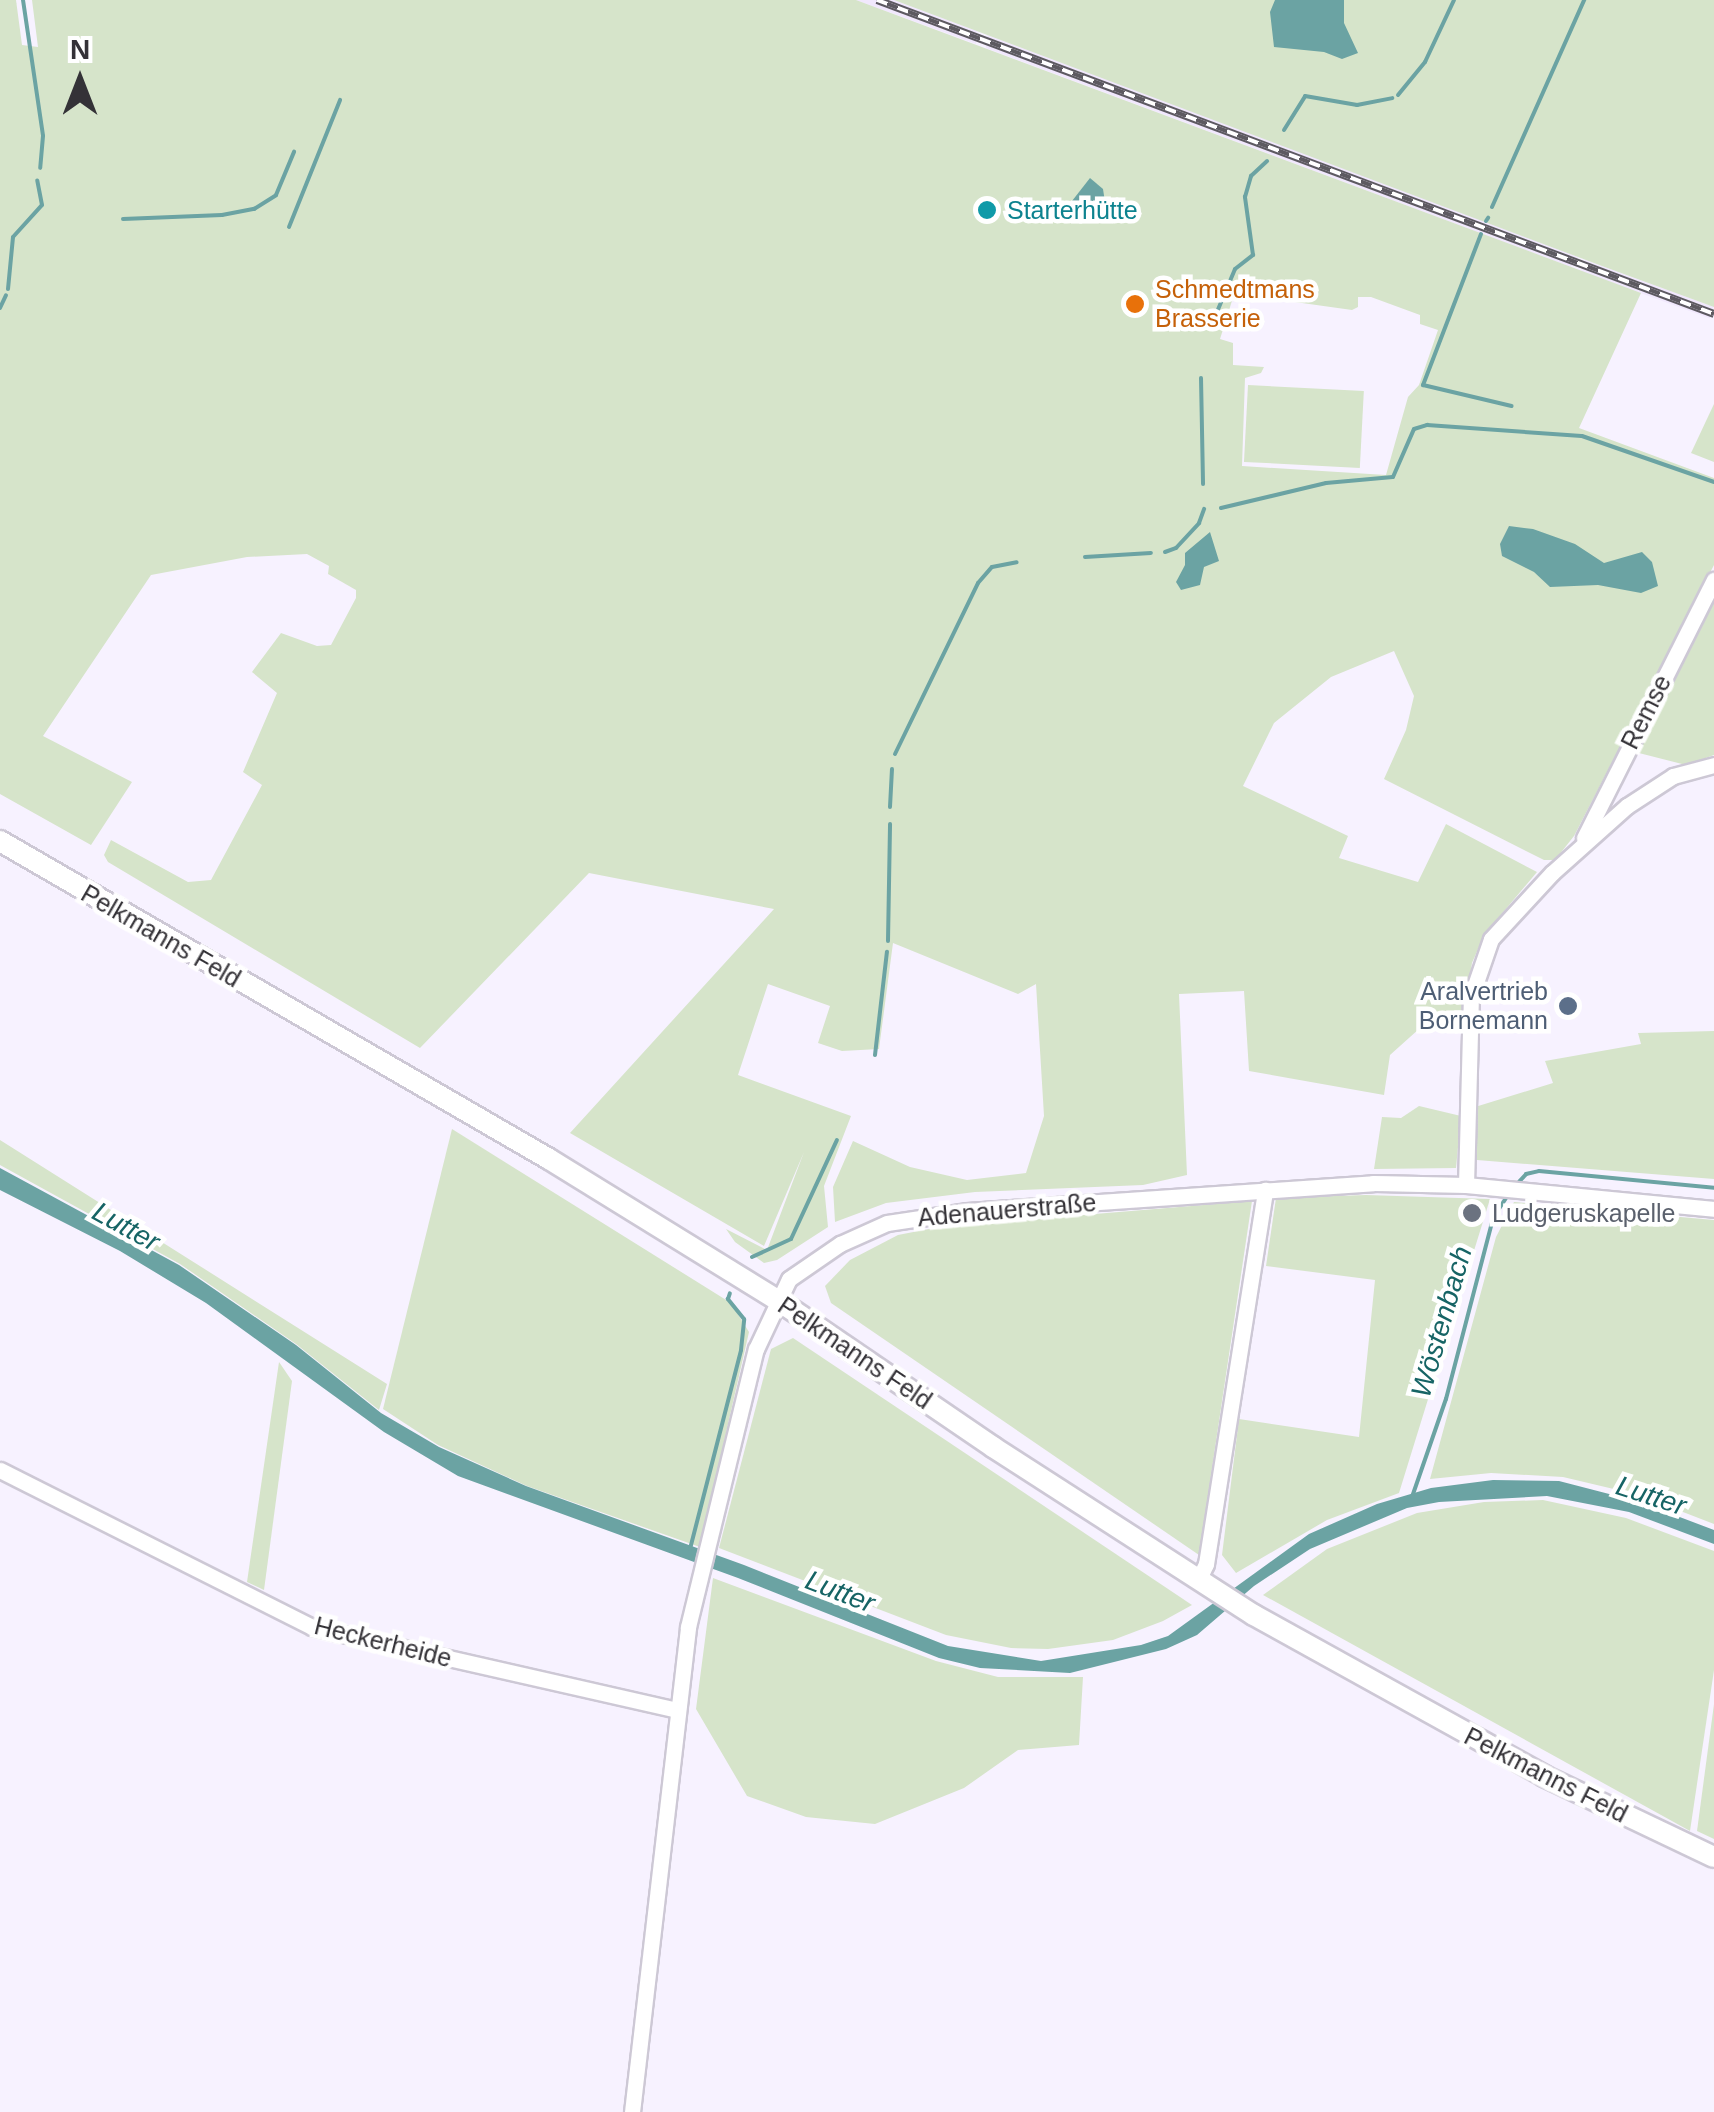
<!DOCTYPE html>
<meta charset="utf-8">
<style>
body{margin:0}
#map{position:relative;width:1714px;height:2112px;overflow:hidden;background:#f7f2ff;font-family:Helvetica,sans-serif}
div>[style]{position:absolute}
.built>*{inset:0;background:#f1e8fd;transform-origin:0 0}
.green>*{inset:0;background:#d6e4ca;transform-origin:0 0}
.water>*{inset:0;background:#6ba3a3}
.stream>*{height:4px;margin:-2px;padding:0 2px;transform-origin:2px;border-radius:2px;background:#6ba3a3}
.roads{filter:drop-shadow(2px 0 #cdc8d5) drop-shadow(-2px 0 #cdc8d5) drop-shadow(0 2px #cdc8d5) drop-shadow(0 -2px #cdc8d5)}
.minor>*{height:15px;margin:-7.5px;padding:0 7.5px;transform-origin:7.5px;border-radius:7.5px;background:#fff}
.major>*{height:20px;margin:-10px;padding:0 10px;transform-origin:10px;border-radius:10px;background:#fff}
.rail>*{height:8px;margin-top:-4px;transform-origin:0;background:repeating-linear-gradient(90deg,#fff 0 11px,#5d5a61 0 22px);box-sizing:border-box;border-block:2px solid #5d5a61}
.dots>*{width:28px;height:28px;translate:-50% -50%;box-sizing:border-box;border:5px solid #fff;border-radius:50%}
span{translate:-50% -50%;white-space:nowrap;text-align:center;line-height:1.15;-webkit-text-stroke:9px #fff;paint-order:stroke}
.culture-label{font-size:25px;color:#0d838f}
.left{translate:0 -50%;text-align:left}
.food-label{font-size:25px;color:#c56008}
.street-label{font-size:25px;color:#343237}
.service-label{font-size:25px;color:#4e5e75}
.right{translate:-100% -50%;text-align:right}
.worship-label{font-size:25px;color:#5b616d}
.water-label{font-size:28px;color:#166465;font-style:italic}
.north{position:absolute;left:30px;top:30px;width:100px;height:100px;-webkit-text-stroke:8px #fff;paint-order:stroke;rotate:0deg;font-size:28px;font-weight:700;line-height:40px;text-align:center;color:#343237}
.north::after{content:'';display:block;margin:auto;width:35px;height:45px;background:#343237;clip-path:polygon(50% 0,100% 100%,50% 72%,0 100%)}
</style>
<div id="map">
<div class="built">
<i style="clip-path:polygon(856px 0,894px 0,977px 31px,976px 44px)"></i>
<i style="clip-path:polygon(987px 35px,1246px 131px,1578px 257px,1571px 267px,986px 48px)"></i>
<i style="left:1585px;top:260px;width:137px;height:12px;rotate:20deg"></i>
</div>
<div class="green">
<i style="clip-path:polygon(evenodd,0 0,16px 0,22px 45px,38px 47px,32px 0,856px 0,1641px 293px,1579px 428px,1714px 478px,1714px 565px,1574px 836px,1555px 860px,1544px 860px,1384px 779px,1406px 730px,1414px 696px,1394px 651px,1331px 677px,1274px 723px,1243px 786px,1348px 836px,1339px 858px,1418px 882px,1446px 824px,1537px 872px,1484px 935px,1472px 963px,1462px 1027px,1429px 1020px,1390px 1055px,1384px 1095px,1249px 1071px,1244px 991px,1179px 994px,1187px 1175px,1143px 1185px,975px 1192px,886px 1203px,835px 1222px,833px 1187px,853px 1141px,910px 1167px,967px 1180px,1026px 1173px,1044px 1116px,1036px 984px,1018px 994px,893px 943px,879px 1049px,842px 1051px,818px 1043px,830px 1006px,768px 984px,738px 1075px,851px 1116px,824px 1186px,828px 1227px,777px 1260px,764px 1263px,735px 1242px,726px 1229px,767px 1250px,804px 1152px,764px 1246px,570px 1133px,774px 909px,589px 873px,420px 1048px,108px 862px,104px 855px,111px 840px,188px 882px,211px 880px,262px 785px,243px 772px,277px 693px,252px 672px,281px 633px,317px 646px,331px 645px,356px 598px,356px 590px,328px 574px,329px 566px,307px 554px,247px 557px,151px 575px,43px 736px,132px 782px,91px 845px,0 794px,0 0,1236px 288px,1267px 298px,1352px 310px,1358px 307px,1358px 297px,1371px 297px,1420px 315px,1420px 324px,1438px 330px,1419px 385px,1408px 397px,1386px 475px,1242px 466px,1245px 378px,1261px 373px,1264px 367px,1233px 365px,1233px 343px,1220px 339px,1236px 288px)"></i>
<i style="clip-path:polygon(894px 0,1714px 0,1714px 307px,1602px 266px)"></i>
<i style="left:1248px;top:385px;width:116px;height:77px;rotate:3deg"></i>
<i style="clip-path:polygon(1714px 404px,1714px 462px,1691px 453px)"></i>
<i style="clip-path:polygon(1714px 598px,1714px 755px,1686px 765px,1635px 752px)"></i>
<i style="clip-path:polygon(1714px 1031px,1714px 1179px,1477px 1160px,1475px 1107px,1553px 1083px,1545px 1061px,1641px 1044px,1638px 1033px)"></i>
<i style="clip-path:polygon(1419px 1106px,1461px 1116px,1456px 1168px,1374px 1169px,1382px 1117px,1401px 1118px)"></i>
<i style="clip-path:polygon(452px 1129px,731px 1303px,749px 1332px,700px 1547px,527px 1486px,438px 1445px,383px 1409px)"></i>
<i style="clip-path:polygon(0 1140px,387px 1384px,379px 1410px,296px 1344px,180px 1264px,0 1165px)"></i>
<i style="clip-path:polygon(1366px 1195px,1490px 1199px,1399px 1493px,1327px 1520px,1236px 1573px,1222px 1555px,1239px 1419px,1359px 1437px,1375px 1280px,1266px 1266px,1276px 1198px)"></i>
<i style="clip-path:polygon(1252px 1201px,1199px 1555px,831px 1303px,825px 1286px,850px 1260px,898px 1235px,939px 1227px)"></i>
<i style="clip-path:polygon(1514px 1202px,1714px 1220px,1714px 1524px,1639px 1495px,1563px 1477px,1491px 1473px,1430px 1479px,1496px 1237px)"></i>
<i style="clip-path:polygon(793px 1338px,1192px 1605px,1163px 1621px,1113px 1640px,1048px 1649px,1011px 1648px,946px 1635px,719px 1548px,771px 1349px)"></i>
<i style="clip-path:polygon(279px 1362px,292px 1381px,264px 1590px,247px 1582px)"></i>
<i style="clip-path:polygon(1543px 1500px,1626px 1518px,1714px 1551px,1714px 1670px,1690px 1831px,1263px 1595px,1327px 1549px,1417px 1513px,1484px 1502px)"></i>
<i style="clip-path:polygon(713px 1578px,936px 1661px,998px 1677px,1083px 1677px,1079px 1745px,1018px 1750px,964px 1788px,875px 1824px,806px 1817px,747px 1796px,696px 1709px)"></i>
<i style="clip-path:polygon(1714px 1704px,1714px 1839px,1697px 1831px)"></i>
</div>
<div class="water">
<i style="clip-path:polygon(1275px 0,1344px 0,1344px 23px,1358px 53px,1342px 59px,1324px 52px,1274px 47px,1270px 12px)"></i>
<i style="clip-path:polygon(1090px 178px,1103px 189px,1105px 202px,1098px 212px,1086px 216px,1077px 213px,1072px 201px)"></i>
<i style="clip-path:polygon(1509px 526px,1533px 529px,1575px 544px,1604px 563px,1642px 552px,1652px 562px,1658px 586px,1641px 593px,1598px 585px,1550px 587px,1534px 572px,1502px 556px,1500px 544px)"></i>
<i style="clip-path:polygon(1210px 532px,1219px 561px,1204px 567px,1200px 585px,1181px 590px,1176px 582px,1185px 565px,1185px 553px)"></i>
<i style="clip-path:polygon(0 1168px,179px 1265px,296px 1345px,381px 1413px,439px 1447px,526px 1486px,744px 1565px,948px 1646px,1041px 1661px,1141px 1645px,1168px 1636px,1309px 1534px,1377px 1504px,1431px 1488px,1493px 1480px,1559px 1481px,1640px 1502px,1714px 1530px,1714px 1544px,1629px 1512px,1547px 1496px,1439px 1502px,1407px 1508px,1310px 1549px,1254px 1586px,1197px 1635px,1166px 1649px,1070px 1673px,980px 1668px,939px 1658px,738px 1578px,458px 1476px,384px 1432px,206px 1303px,120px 1251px,0 1190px)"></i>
</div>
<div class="stream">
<i style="left:23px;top:0;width:137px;rotate:81.6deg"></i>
<i style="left:43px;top:136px;width:32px;rotate:95deg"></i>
<i style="left:1398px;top:95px;width:43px;rotate:-50.7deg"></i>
<i style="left:1425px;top:62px;width:68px;rotate:-64.9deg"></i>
<i style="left:1284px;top:130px;width:40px;rotate:-58deg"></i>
<i style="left:1305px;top:96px;width:53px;rotate:9.8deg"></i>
<i style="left:1357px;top:105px;width:36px;rotate:-11deg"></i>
<i style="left:1492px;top:207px;width:227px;rotate:-66deg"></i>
<i style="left:123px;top:219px;width:99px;rotate:-2.3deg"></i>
<i style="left:222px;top:215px;width:33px;rotate:-11deg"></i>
<i style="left:254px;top:209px;width:26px;rotate:-32deg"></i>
<i style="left:276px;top:195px;width:47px;rotate:-67.3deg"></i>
<i style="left:1486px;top:221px;width:4px;rotate:-56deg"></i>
<i style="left:289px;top:227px;width:137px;rotate:-68.1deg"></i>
<i style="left:1481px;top:234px;width:162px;rotate:111deg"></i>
<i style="left:1423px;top:385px;width:91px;rotate:13.3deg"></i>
<i style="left:8px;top:289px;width:52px;rotate:-84.5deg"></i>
<i style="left:13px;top:237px;width:43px;rotate:-47.8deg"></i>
<i style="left:42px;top:205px;width:25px;rotate:-101deg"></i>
<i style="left:0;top:308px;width:14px;rotate:-65deg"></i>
<i style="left:1214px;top:319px;width:54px;rotate:-67.2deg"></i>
<i style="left:1235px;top:269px;width:23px;rotate:-38deg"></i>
<i style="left:1253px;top:255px;width:59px;rotate:-97.9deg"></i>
<i style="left:1245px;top:197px;width:22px;rotate:-74deg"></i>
<i style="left:1251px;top:176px;width:22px;rotate:-43deg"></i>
<i style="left:1201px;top:378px;width:106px;rotate:88.9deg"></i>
<i style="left:1221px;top:508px;width:108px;rotate:-13.4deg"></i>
<i style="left:1326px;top:483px;width:67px;rotate:-5.1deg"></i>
<i style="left:1393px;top:477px;width:52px;rotate:-66.4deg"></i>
<i style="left:1414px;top:429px;width:14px;rotate:-17deg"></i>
<i style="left:1427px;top:425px;width:155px;rotate:4.1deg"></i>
<i style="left:1582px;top:436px;width:140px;rotate:19.2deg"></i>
<i style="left:1165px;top:552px;width:12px;rotate:-20deg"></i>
<i style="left:1176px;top:548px;width:34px;rotate:-47deg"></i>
<i style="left:1199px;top:523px;width:15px;rotate:-70deg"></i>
<i style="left:1085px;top:557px;width:66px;rotate:-3.5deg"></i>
<i style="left:895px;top:754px;width:190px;rotate:-64.1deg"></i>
<i style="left:978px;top:583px;width:21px;rotate:-49deg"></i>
<i style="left:992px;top:567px;width:25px;rotate:-11deg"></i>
<i style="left:890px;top:807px;width:38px;rotate:-87deg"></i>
<i style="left:888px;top:941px;width:117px;rotate:-89deg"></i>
<i style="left:875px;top:1055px;width:104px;rotate:-83.4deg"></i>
<i style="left:1515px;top:1186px;width:16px;rotate:-47deg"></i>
<i style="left:1526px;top:1174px;width:13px;rotate:-13deg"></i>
<i style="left:1539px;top:1171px;width:176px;rotate:5.5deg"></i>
<i style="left:752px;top:1257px;width:43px;rotate:-24.8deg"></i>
<i style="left:791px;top:1239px;width:109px;rotate:-65.1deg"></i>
<i style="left:1412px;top:1497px;width:104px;rotate:-70.9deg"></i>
<i style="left:1446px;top:1399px;width:187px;rotate:-75.4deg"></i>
<i style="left:1493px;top:1218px;width:30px;rotate:-57deg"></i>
<i style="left:690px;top:1549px;width:205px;rotate:-75.6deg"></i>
<i style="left:741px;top:1350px;width:31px;rotate:-84deg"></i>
<i style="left:744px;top:1319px;width:26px;rotate:-129deg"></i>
<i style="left:728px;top:1299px;width:6px;rotate:-72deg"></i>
</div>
<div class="roads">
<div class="minor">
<i style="left:1584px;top:838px;width:289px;rotate:-63.3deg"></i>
<i style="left:1466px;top:1185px;width:188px;rotate:-88.5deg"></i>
<i style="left:1471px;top:997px;width:61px;rotate:-71deg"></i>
<i style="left:1491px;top:939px;width:90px;rotate:-47.3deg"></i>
<i style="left:1552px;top:873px;width:101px;rotate:-41.8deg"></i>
<i style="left:1627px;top:806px;width:55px;rotate:-33.1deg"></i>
<i style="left:1673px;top:776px;width:42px;rotate:-15deg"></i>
<i style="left:0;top:1470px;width:349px;rotate:26.7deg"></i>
<i style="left:312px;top:1627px;width:375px;rotate:12.8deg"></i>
<i style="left:1198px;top:1581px;width:19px;rotate:-65deg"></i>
<i style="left:1206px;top:1564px;width:379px;rotate:-81deg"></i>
<i style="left:632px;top:2112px;width:488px;rotate:-83.4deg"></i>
<i style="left:688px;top:1627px;width:286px;rotate:-76.3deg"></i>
<i style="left:756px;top:1349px;width:77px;rotate:-64.8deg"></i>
<i style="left:789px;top:1279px;width:62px;rotate:-34.5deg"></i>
<i style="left:840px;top:1244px;width:51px;rotate:-24.1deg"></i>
<i style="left:887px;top:1223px;width:81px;rotate:-8.5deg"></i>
<i style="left:967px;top:1211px;width:407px;rotate:-3.9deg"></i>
<i style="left:1373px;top:1183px;width:93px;rotate:1.2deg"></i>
<i style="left:1466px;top:1185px;width:249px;rotate:5.5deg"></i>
</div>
<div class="major">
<i style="left:0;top:841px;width:634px;rotate:30.08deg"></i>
<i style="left:549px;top:1159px;width:267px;rotate:31.7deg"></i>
<i style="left:776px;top:1299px;width:263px;rotate:34.3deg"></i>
<i style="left:993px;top:1447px;width:310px;rotate:32.8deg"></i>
<i style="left:1254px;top:1615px;width:332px;rotate:29deg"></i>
<i style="left:1544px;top:1776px;width:188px;rotate:25.5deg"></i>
</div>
</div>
<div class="rail">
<i style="left:877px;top:0;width:894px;rotate:20.56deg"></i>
</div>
<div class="dots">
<i style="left:987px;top:210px;background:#0f9aa8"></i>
<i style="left:1135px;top:304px;background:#e8710a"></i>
<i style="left:1568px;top:1006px;background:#5c6f8a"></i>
<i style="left:1472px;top:1213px;background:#6b7280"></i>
</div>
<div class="culture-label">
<span class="left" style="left:1007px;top:210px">Starterhütte</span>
</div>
<div class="food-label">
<span class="left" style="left:1155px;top:304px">Schmedtmans<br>Brasserie</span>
</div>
<div class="street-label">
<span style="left:1646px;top:712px;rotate:-63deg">Remse</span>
<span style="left:161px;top:936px;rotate:30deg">Pelkmanns Feld</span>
<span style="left:1007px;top:1210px;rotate:-5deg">Adenauerstraße</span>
<span style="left:855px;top:1353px;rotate:34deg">Pelkmanns Feld</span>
<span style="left:383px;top:1642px;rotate:14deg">Heckerheide</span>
<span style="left:1546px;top:1775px;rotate:27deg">Pelkmanns Feld</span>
</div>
<div class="service-label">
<span class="right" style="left:1548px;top:1006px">Aralvertrieb<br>Bornemann</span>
</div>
<div class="worship-label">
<span class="left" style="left:1492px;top:1213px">Ludgeruskapelle</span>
</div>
<div class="water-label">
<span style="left:126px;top:1227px;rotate:29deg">Lutter</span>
<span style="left:1442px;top:1322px;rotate:-74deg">Wöstenbach</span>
<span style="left:1651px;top:1496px;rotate:18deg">Lutter</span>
<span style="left:840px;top:1592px;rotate:21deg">Lutter</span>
</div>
<div class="north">N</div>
</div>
